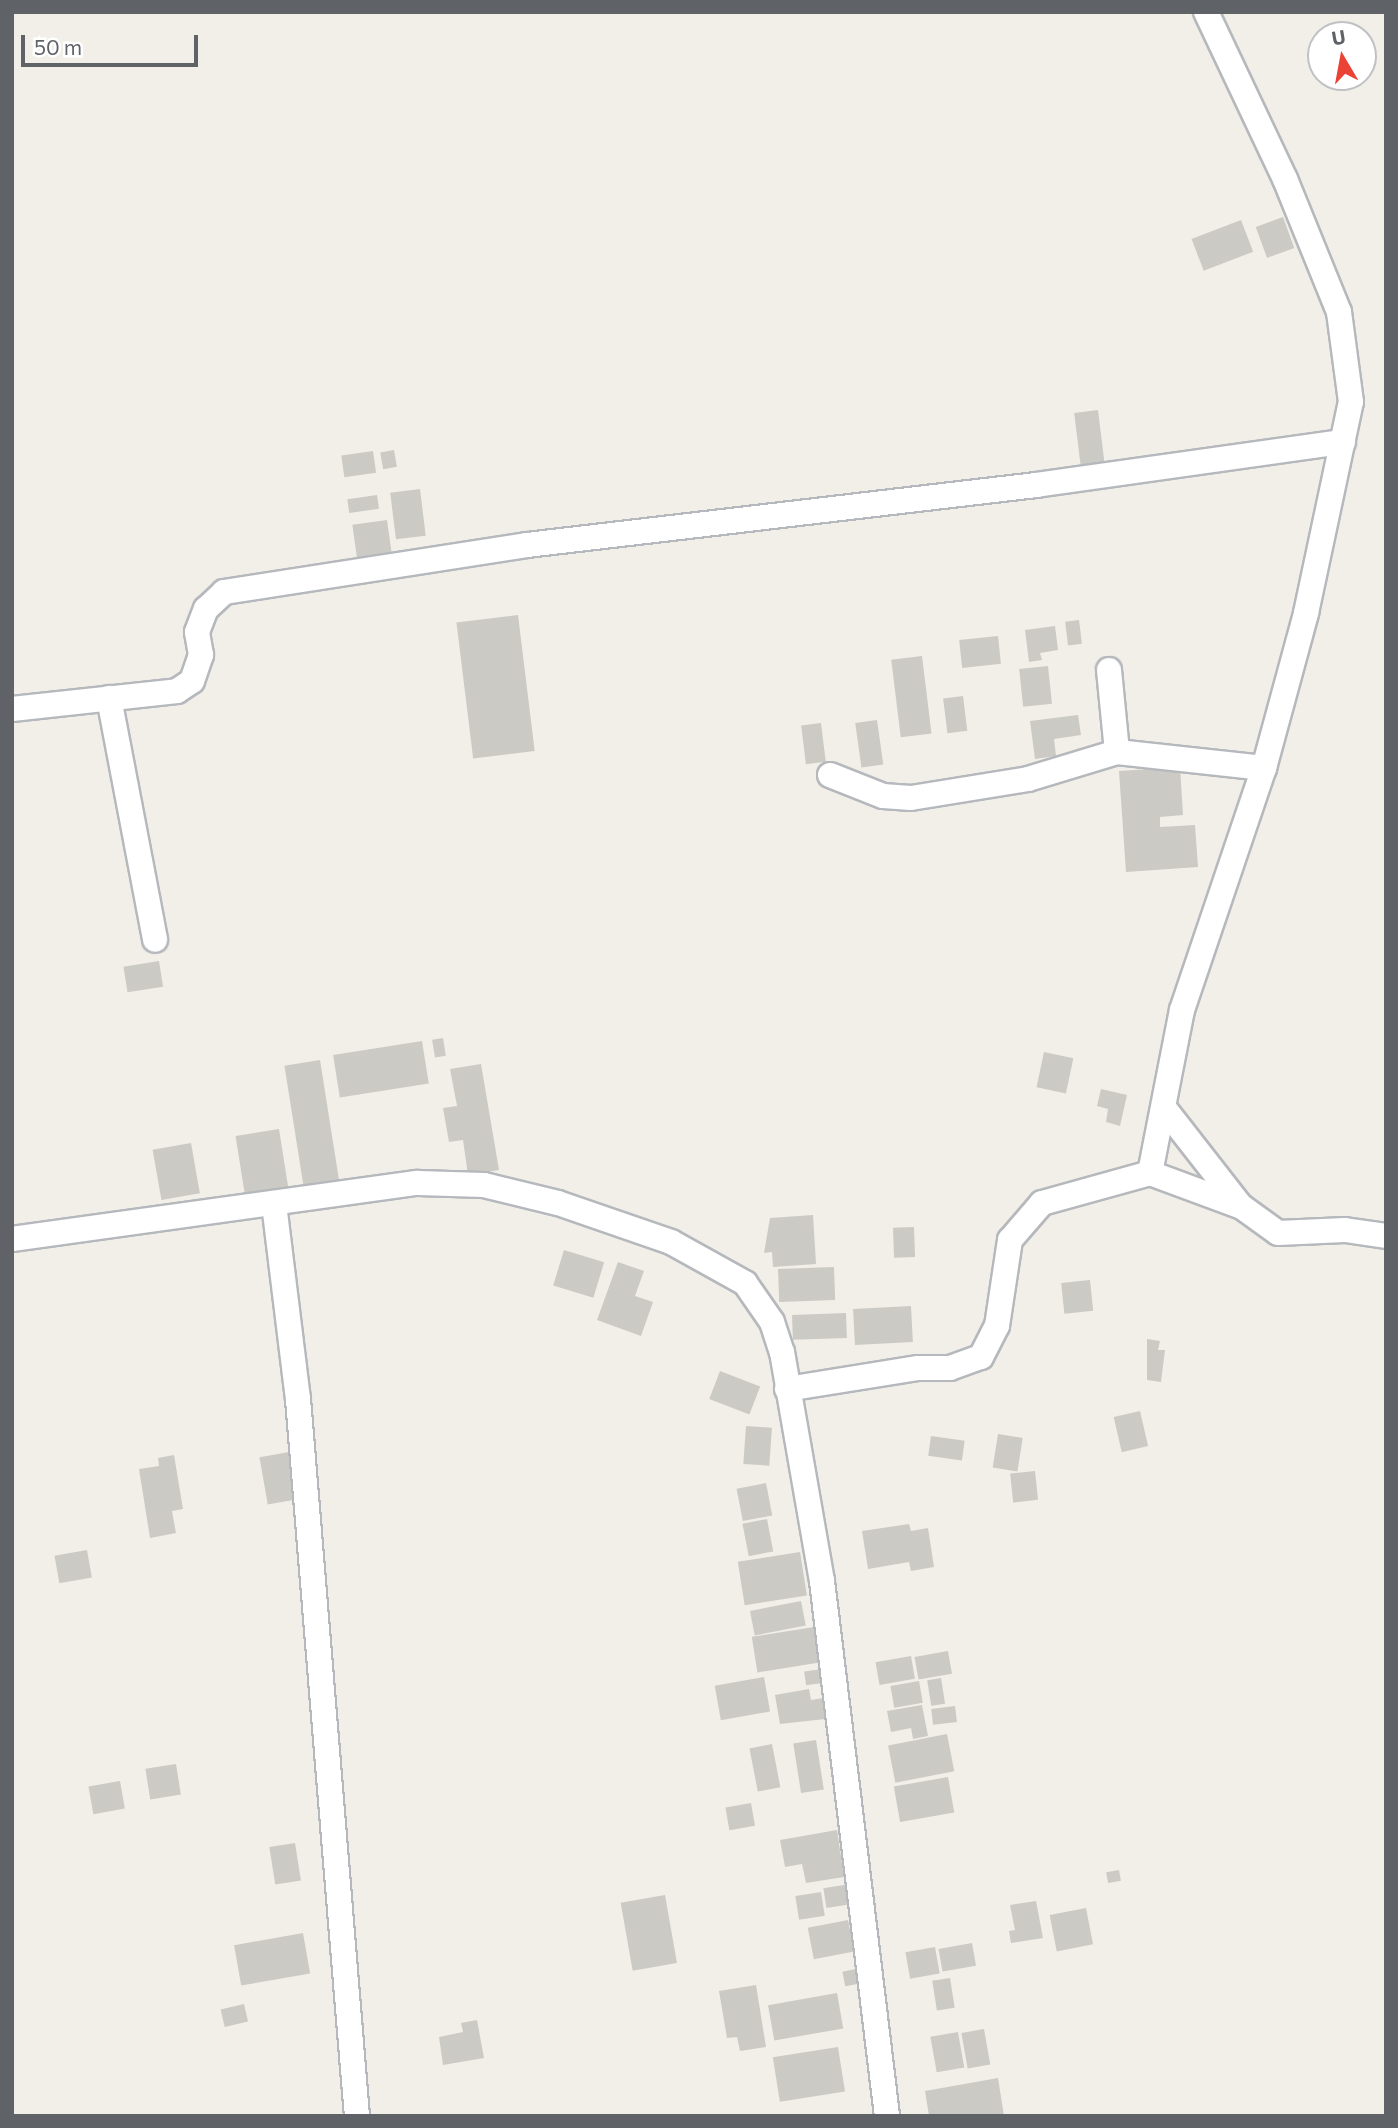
<!DOCTYPE html>
<style>
body{margin:0}
#map{position:relative;width:1398px;height:2128px;overflow:hidden;background:#f1efe8;font-family:Commissioner,sans-serif}
div>[style]{position:absolute}
.building>*{inset:0;background:#cccac5;transform-origin:0 0}
.roads{filter:drop-shadow(2px 0 #b5b8bc) drop-shadow(-2px 0 #b5b8bc) drop-shadow(0 2px #b5b8bc) drop-shadow(0 -2px #b5b8bc)}
.minor>*{height:24px;margin:-12px;padding:0 12px;transform-origin:12px;border-radius:12px;background:#fff}
span{translate:-50% -50%;white-space:nowrap;text-align:center;line-height:1.15;-webkit-text-stroke:6px #fff;paint-order:stroke}
.frame{position:absolute;inset:0;border:14px solid #5f6368;pointer-events:none}
.north{position:absolute;left:1307px;top:21px;width:70px;height:70px;box-sizing:border-box;background:#fff;border:2px solid #bfc1c3;border-radius:50%;rotate:350deg;font-size:19px;font-weight:700;line-height:28px;text-align:center;color:#5f6368}
.north::after{content:'';display:block;margin:auto;width:24px;height:32px;background:#ea4335;clip-path:polygon(50% 0,100% 100%,50% 72%,0 100%)}
.scale{position:absolute;left:21px;top:35px;width:177px;height:32px;box-sizing:border-box;border:4px solid #5f6368;border-top:0;padding-left:9px;font-size:21px;line-height:24px;white-space:nowrap;color:#5f6368;-webkit-text-stroke:5px #fff;paint-order:stroke}
</style>
<div id="map">
<div class="building">
<i style="left:1283px;top:217px;width:33px;height:29px;rotate:70deg"></i>
<i style="left:1241px;top:220px;width:34px;height:53px;rotate:69deg"></i>
<i style="left:1098px;top:410px;width:56px;height:24px;rotate:83deg"></i>
<i style="left:394px;top:450px;width:17px;height:14px;rotate:80deg"></i>
<i style="left:373px;top:451px;width:22px;height:32px;rotate:82deg"></i>
<i style="left:420px;top:489px;width:47px;height:30px;rotate:83deg"></i>
<i style="left:377px;top:495px;width:14px;height:30px;rotate:82deg"></i>
<i style="left:387px;top:520px;width:37px;height:35px;rotate:82deg"></i>
<i style="left:518px;top:615px;width:137px;height:62px;rotate:83deg"></i>
<i style="left:1079px;top:620px;width:24px;height:14px;rotate:83deg"></i>
<i style="clip-path:polygon(1055px 626px,1058px 650px,1040px 653px,1042px 660px,1029px 662px,1025px 630px)"></i>
<i style="left:998px;top:636px;width:28px;height:39px;rotate:84deg"></i>
<i style="left:922px;top:656px;width:78px;height:31px;rotate:83deg"></i>
<i style="left:1048px;top:666px;width:38px;height:29px;rotate:84deg"></i>
<i style="left:963px;top:696px;width:35px;height:20px;rotate:83deg"></i>
<i style="clip-path:polygon(1078px 715px,1081px 735px,1054px 739px,1056px 756px,1035px 759px,1030px 721px)"></i>
<i style="left:877px;top:720px;width:45px;height:22px;rotate:82deg"></i>
<i style="left:821px;top:723px;width:39px;height:20px;rotate:83deg"></i>
<i style="clip-path:polygon(1180px 767px,1183px 815px,1160px 817px,1160px 827px,1195px 825px,1198px 867px,1126px 872px,1119px 771px)"></i>
<i style="left:159px;top:961px;width:26px;height:36px;rotate:81deg"></i>
<i style="left:443px;top:1038px;width:18px;height:11px;rotate:81deg"></i>
<i style="left:422px;top:1041px;width:43px;height:90px;rotate:81deg"></i>
<i style="left:1044px;top:1052px;width:30px;height:36px;rotate:12deg"></i>
<i style="left:320px;top:1060px;width:131px;height:36px;rotate:81deg"></i>
<i style="clip-path:polygon(481px 1064px,499px 1170px,468px 1175px,463px 1140px,449px 1142px,443px 1108px,457px 1106px,450px 1069px)"></i>
<i style="clip-path:polygon(1101px 1089px,1127px 1095px,1120px 1126px,1106px 1122px,1108px 1109px,1097px 1106px)"></i>
<i style="left:279px;top:1129px;width:67px;height:44px;rotate:81deg"></i>
<i style="left:191px;top:1143px;width:51px;height:39px;rotate:80deg"></i>
<i style="clip-path:polygon(813px 1215px,816px 1264px,773px 1267px,772px 1252px,764px 1253px,770px 1218px)"></i>
<i style="left:914px;top:1227px;width:30px;height:21px;rotate:88deg"></i>
<i style="left:564px;top:1250px;width:42px;height:37px;rotate:17deg"></i>
<i style="clip-path:polygon(618px 1262px,644px 1271px,635px 1296px,653px 1302px,641px 1336px,597px 1320px)"></i>
<i style="left:834px;top:1267px;width:33px;height:56px;rotate:88deg"></i>
<i style="left:1090px;top:1280px;width:31px;height:29px;rotate:84deg"></i>
<i style="left:911px;top:1306px;width:36px;height:58px;rotate:87deg"></i>
<i style="left:846px;top:1313px;width:25px;height:54px;rotate:88deg"></i>
<i style="clip-path:polygon(1147px 1339px,1160px 1341px,1158px 1350px,1165px 1350px,1161px 1382px,1147px 1380px)"></i>
<i style="left:720px;top:1371px;width:43px;height:30px;rotate:21deg"></i>
<i style="left:1140px;top:1411px;width:36px;height:27px;rotate:77deg"></i>
<i style="left:746px;top:1426px;width:26px;height:38px;rotate:4deg"></i>
<i style="left:998px;top:1434px;width:25px;height:34px;rotate:9deg"></i>
<i style="left:931px;top:1436px;width:34px;height:20px;rotate:8deg"></i>
<i style="left:289px;top:1452px;width:48px;height:30px;rotate:80deg"></i>
<i style="clip-path:polygon(174px 1455px,183px 1509px,172px 1511px,176px 1533px,150px 1538px,139px 1469px,159px 1466px,158px 1458px)"></i>
<i style="left:1035px;top:1471px;width:29px;height:25px;rotate:84deg"></i>
<i style="left:766px;top:1483px;width:33px;height:30px;rotate:79deg"></i>
<i style="left:767px;top:1519px;width:33px;height:25px;rotate:79deg"></i>
<i style="clip-path:polygon(909px 1524px,911px 1531px,928px 1528px,934px 1567px,911px 1571px,909px 1562px,868px 1569px,862px 1531px)"></i>
<i style="left:87px;top:1550px;width:28px;height:33px;rotate:80deg"></i>
<i style="left:800px;top:1552px;width:44px;height:63px;rotate:81deg"></i>
<i style="left:801px;top:1601px;width:25px;height:52px;rotate:79deg"></i>
<i style="left:814px;top:1627px;width:36px;height:63px;rotate:81deg"></i>
<i style="left:948px;top:1651px;width:23px;height:34px;rotate:80deg"></i>
<i style="left:911px;top:1656px;width:23px;height:36px;rotate:80deg"></i>
<i style="left:822px;top:1669px;width:14px;height:18px;rotate:82deg"></i>
<i style="left:764px;top:1677px;width:35px;height:50px;rotate:80deg"></i>
<i style="left:941px;top:1678px;width:26px;height:14px;rotate:81deg"></i>
<i style="left:919px;top:1681px;width:22px;height:29px;rotate:80deg"></i>
<i style="clip-path:polygon(809px 1689px,811px 1700px,830px 1697px,834px 1718px,780px 1724px,775px 1695px)"></i>
<i style="clip-path:polygon(922px 1705px,928px 1736px,913px 1739px,911px 1728px,891px 1732px,887px 1711px)"></i>
<i style="left:955px;top:1706px;width:16px;height:24px;rotate:83deg"></i>
<i style="left:947px;top:1734px;width:38px;height:60px;rotate:79deg"></i>
<i style="left:816px;top:1740px;width:50px;height:23px;rotate:81deg"></i>
<i style="left:772px;top:1744px;width:44px;height:23px;rotate:79deg"></i>
<i style="left:176px;top:1764px;width:31px;height:31px;rotate:81deg"></i>
<i style="left:948px;top:1777px;width:36px;height:55px;rotate:80deg"></i>
<i style="left:120px;top:1781px;width:28px;height:32px;rotate:80deg"></i>
<i style="left:751px;top:1803px;width:23px;height:26px;rotate:80deg"></i>
<i style="clip-path:polygon(837px 1830px,844px 1877px,806px 1883px,802px 1864px,785px 1867px,780px 1840px)"></i>
<i style="left:295px;top:1843px;width:38px;height:26px;rotate:81deg"></i>
<i style="left:1119px;top:1870px;width:11px;height:13px;rotate:80deg"></i>
<i style="left:850px;top:1884px;width:20px;height:27px;rotate:81deg"></i>
<i style="left:821px;top:1892px;width:24px;height:26px;rotate:81deg"></i>
<i style="left:665px;top:1895px;width:69px;height:45px;rotate:80deg"></i>
<i style="clip-path:polygon(1036px 1901px,1043px 1938px,1011px 1943px,1009px 1931px,1015px 1930px,1010px 1905px)"></i>
<i style="left:1086px;top:1908px;width:37px;height:37px;rotate:79deg"></i>
<i style="left:848px;top:1920px;width:32px;height:41px;rotate:79deg"></i>
<i style="left:303px;top:1933px;width:41px;height:70px;rotate:80deg"></i>
<i style="left:972px;top:1943px;width:23px;height:34px;rotate:80deg"></i>
<i style="left:935px;top:1947px;width:27px;height:30px;rotate:80deg"></i>
<i style="left:861px;top:1968px;width:15px;height:19px;rotate:79deg"></i>
<i style="left:950px;top:1978px;width:30px;height:18px;rotate:81deg"></i>
<i style="clip-path:polygon(756px 1985px,766px 2047px,740px 2051px,737px 2037px,727px 2038px,719px 1991px)"></i>
<i style="left:837px;top:1993px;width:36px;height:70px;rotate:80deg"></i>
<i style="left:244px;top:2004px;width:18px;height:24px;rotate:77deg"></i>
<i style="clip-path:polygon(477px 2020px,484px 2058px,443px 2065px,439px 2037px,463px 2032px,461px 2023px)"></i>
<i style="left:984px;top:2029px;width:36px;height:23px;rotate:80deg"></i>
<i style="left:958px;top:2032px;width:36px;height:28px;rotate:80deg"></i>
<i style="left:838px;top:2047px;width:45px;height:66px;rotate:81deg"></i>
<i style="clip-path:polygon(998px 2078px,1004px 2116px,929px 2116px,925px 2091px)"></i>
</div>
<div class="roads">
<div class="minor">
<i style="left:1109px;top:670px;width:82px;rotate:84.4deg"></i>
<i style="left:109px;top:698px;width:246px;rotate:79.2deg"></i>
<i style="left:12px;top:709px;width:166px;rotate:-6.2deg"></i>
<i style="left:177px;top:691px;width:18px;rotate:-34deg"></i>
<i style="left:192px;top:681px;width:28px;rotate:-71deg"></i>
<i style="left:201px;top:655px;width:23px;rotate:-100deg"></i>
<i style="left:197px;top:632px;width:25px;rotate:-69deg"></i>
<i style="left:206px;top:609px;width:25px;rotate:-43deg"></i>
<i style="left:224px;top:592px;width:307px;rotate:-8.8deg"></i>
<i style="left:527px;top:545px;width:513px;rotate:-6.72deg"></i>
<i style="left:1036px;top:485px;width:310px;rotate:-8deg"></i>
<i style="left:830px;top:775px;width:57px;rotate:21.6deg"></i>
<i style="left:883px;top:796px;width:28px;rotate:4deg"></i>
<i style="left:911px;top:798px;width:119px;rotate:-9.2deg"></i>
<i style="left:1028px;top:779px;width:93px;rotate:-16.9deg"></i>
<i style="left:1117px;top:752px;width:148px;rotate:6.2deg"></i>
<i style="left:1164px;top:1108px;width:122px;rotate:52deg"></i>
<i style="left:1150px;top:1173px;width:98px;rotate:20.3deg"></i>
<i style="left:1242px;top:1207px;width:44px;rotate:35.8deg"></i>
<i style="left:1278px;top:1233px;width:67px;rotate:-2.6deg"></i>
<i style="left:1345px;top:1230px;width:41px;rotate:8.3deg"></i>
<i style="left:274px;top:1204px;width:196px;rotate:83deg"></i>
<i style="left:298px;top:1399px;width:719px;rotate:85.3deg"></i>
<i style="left:12px;top:1239px;width:410px;rotate:-7.9deg"></i>
<i style="left:418px;top:1183px;width:66px;rotate:1.7deg"></i>
<i style="left:484px;top:1185px;width:76px;rotate:13.7deg"></i>
<i style="left:558px;top:1203px;width:120px;rotate:19deg"></i>
<i style="left:671px;top:1242px;width:85px;rotate:29deg"></i>
<i style="left:745px;top:1283px;width:47px;rotate:55.3deg"></i>
<i style="left:772px;top:1322px;width:32px;rotate:72deg"></i>
<i style="left:782px;top:1352px;width:232px;rotate:80.1deg"></i>
<i style="left:822px;top:1581px;width:539px;rotate:83.07deg"></i>
<i style="left:787px;top:1389px;width:133px;rotate:-9.1deg"></i>
<i style="left:918px;top:1368px;width:32px"></i>
<i style="left:950px;top:1368px;width:33px;rotate:-20deg"></i>
<i style="left:981px;top:1357px;width:35px;rotate:-63deg"></i>
<i style="left:997px;top:1326px;width:87px;rotate:-81.4deg"></i>
<i style="left:1010px;top:1240px;width:49px;rotate:-49.1deg"></i>
<i style="left:1042px;top:1203px;width:112px;rotate:-15.5deg"></i>
<i style="left:1150px;top:1173px;width:166px;rotate:-78.9deg"></i>
<i style="left:1182px;top:1010px;width:256px;rotate:-71.3deg"></i>
<i style="left:1264px;top:768px;width:161px;rotate:-74.8deg"></i>
<i style="left:1306px;top:613px;width:216px;rotate:-78deg"></i>
<i style="left:1351px;top:402px;width:91px;rotate:-97.6deg"></i>
<i style="left:1339px;top:312px;width:144px;rotate:-112.1deg"></i>
<i style="left:1285px;top:179px;width:185px;rotate:-115.3deg"></i>
</div>
</div>
<div class="frame"></div>
<div class="north">U</div>
<div class="scale">50 m</div>
</div>
